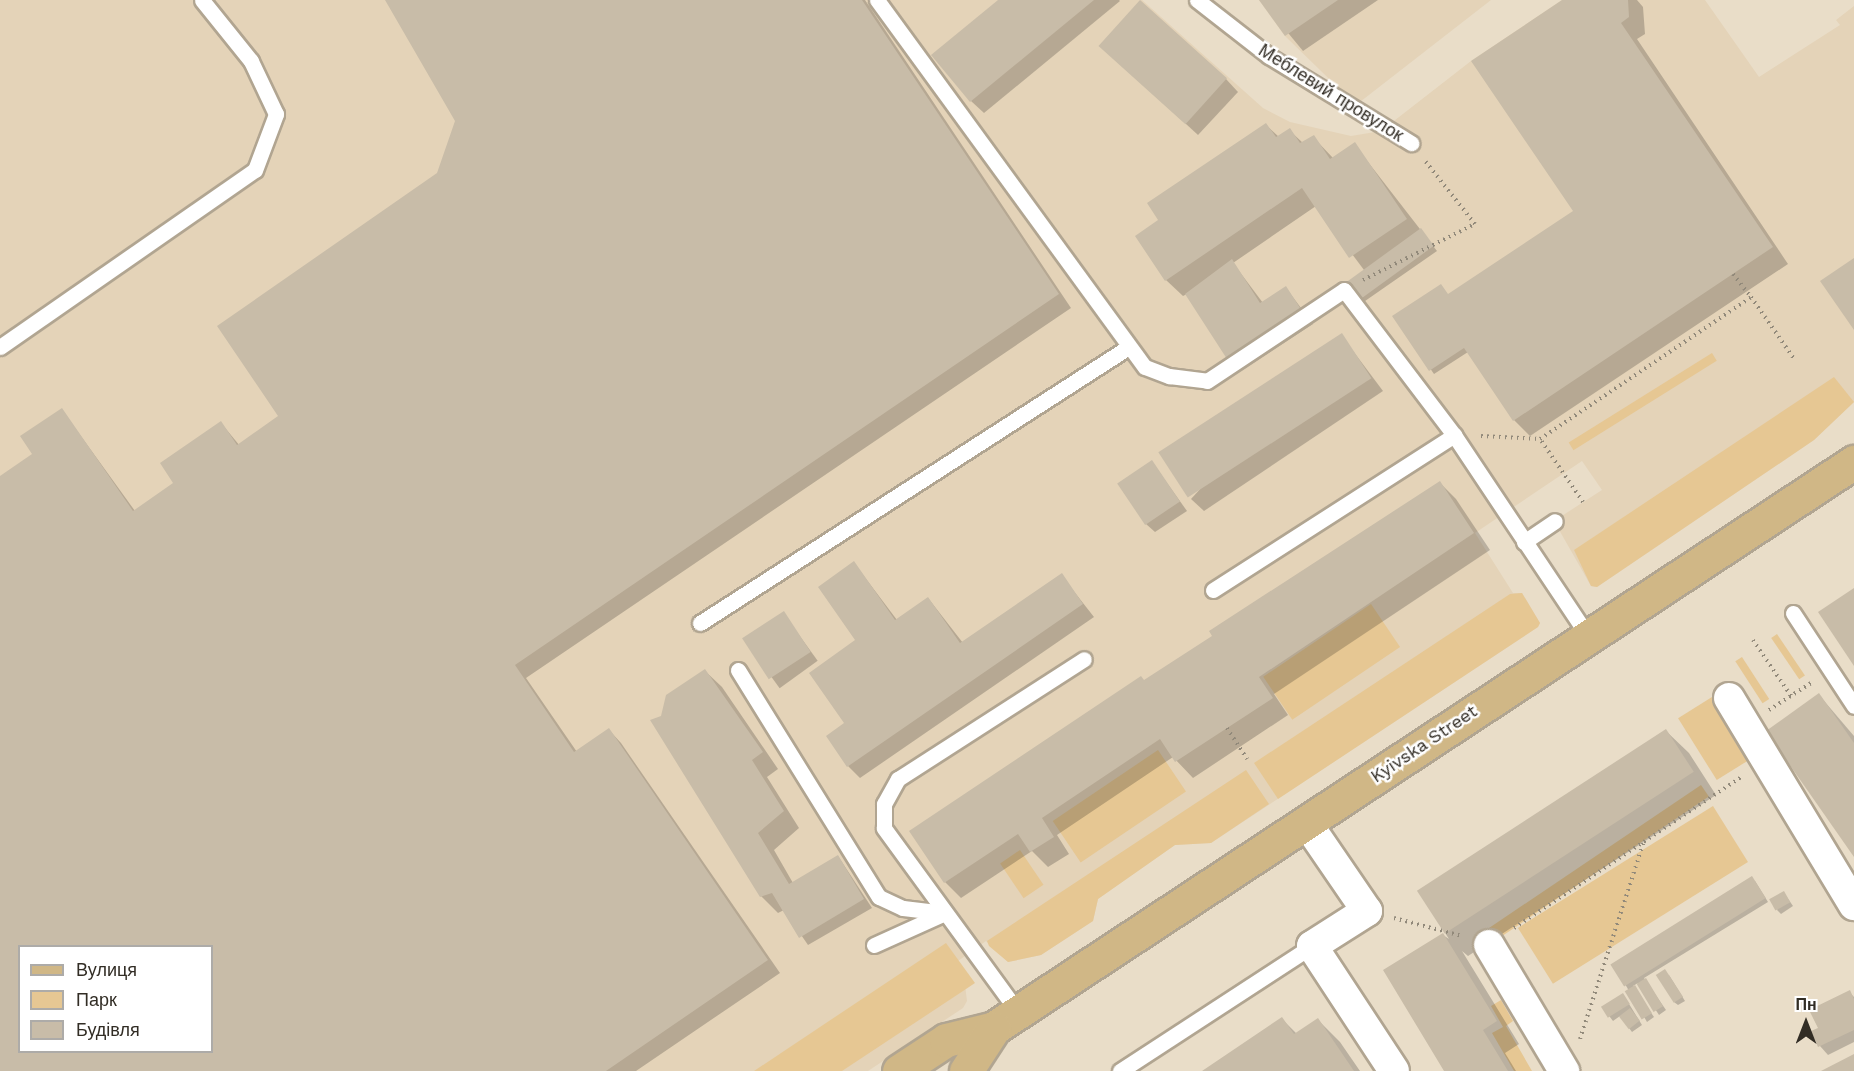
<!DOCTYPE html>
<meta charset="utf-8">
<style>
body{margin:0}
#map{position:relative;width:1854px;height:1071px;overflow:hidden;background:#e9ddc8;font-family:"Work Sans",sans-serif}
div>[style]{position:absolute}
.built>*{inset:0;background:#e4d3b8}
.green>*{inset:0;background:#e6c793;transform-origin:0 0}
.shadow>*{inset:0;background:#0003;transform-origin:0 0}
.building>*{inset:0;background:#c8bca8;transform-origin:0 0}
.path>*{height:4px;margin-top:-2px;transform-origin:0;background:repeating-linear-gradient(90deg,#91897a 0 1.5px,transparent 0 6px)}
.roads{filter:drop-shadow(2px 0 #b1a591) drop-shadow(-2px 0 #b1a591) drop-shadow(0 2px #b1a591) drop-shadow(0 -2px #b1a591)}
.service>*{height:15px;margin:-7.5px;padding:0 7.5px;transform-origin:7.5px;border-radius:7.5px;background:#fff}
.minor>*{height:30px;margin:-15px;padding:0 15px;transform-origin:15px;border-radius:15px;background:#fff}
.primary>*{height:33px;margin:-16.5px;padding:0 16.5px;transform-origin:16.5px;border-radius:16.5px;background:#d0b786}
span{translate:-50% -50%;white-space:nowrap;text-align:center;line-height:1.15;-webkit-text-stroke:5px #fff;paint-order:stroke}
.street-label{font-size:18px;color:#322d25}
.legend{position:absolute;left:18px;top:945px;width:195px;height:108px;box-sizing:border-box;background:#fff;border:2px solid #adaba8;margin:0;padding:8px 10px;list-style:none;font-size:18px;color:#322d25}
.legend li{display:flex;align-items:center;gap:12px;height:30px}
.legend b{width:30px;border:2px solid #adaba8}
.north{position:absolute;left:1776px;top:993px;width:60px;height:60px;-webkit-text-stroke:4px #fff;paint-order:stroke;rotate:0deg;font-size:16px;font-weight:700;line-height:24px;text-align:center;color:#322d25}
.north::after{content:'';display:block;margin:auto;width:21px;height:27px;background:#322d25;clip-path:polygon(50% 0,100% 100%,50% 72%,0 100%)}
</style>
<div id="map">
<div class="built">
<i style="clip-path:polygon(evenodd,0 0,1142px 0,1263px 108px,1290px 122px,1351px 136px,1381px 131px,1471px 61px,1562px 0,1705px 0,1759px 77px,1840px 25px,1836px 20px,1854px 6px,1854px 402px,1814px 440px,1597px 587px,1591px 586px,1554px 521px,1602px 490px,1582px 461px,1475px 533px,1513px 593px,1522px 593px,1540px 623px,1538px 627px,1211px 843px,1175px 845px,1098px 899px,1093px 921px,1041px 955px,1008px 962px,986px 941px,951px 966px,965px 985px,967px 1001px,963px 1008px,868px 1071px,0 1071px,0 0,20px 946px,212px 946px,212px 1052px,20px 1052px,20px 946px)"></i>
<i style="clip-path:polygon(1259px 0,1491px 0,1356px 105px,1285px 36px)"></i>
</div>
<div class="green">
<i style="left:1712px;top:353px;width:9px;height:169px;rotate:58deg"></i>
<i style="clip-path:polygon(1834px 377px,1854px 402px,1814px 440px,1597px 587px,1591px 586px,1574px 550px)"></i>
<i style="clip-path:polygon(1522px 593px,1540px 623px,1538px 627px,1278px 799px,1254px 763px,1510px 594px)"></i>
<i style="left:1371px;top:604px;width:52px;height:130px;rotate:56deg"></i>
<i style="left:1777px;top:634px;width:50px;height:7px;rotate:56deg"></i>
<i style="left:1742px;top:657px;width:50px;height:8px;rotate:57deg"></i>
<i style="left:1712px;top:697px;width:73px;height:40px;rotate:58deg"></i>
<i style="left:1158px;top:750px;width:50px;height:127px;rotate:56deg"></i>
<i style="clip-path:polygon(1246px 770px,1269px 804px,1211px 843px,1175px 845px,1098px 899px,1093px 921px,1041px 955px,1008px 962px,989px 946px,987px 941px)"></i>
<i style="left:1701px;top:785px;width:14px;height:265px;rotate:56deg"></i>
<i style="left:1713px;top:806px;width:66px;height:230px;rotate:58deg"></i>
<i style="left:1020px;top:850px;width:42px;height:24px;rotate:56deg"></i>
<i style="clip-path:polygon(946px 943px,975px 983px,960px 993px,842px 1071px,754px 1071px)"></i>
<i style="clip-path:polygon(1501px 1000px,1513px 1021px,1506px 1026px,1532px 1071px,1514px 1071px,1492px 1033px,1503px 1027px,1491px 1006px)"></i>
</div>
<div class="shadow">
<i style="clip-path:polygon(evenodd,386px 0,865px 0,1071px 308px,526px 678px,577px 752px,609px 730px,621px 743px,780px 973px,636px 1071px,0 1071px,0 478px,34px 455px,62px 410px,135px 511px,176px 484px,221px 423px,240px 446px,281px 416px,438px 174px,457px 121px,386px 0,20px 946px,212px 946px,212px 1052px,20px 1052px,20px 946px)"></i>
<i style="clip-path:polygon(1000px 0,1119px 0,1120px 1px,984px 113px,971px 101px)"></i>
<i style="clip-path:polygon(1261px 0,1378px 0,1303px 51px)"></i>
<i style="clip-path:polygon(1568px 0,1637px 0,1643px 7px,1645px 34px,1637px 39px,1788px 264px,1530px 436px,1514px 420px,1468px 352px,1434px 374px,1394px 316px,1449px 295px,1575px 212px)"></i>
<i style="clip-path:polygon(1113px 57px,1226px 79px,1238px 92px,1198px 135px)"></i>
<i style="clip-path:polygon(1266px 125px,1279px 137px,1289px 130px,1303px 143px,1313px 137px,1333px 158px,1354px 144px,1437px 251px,1355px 308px,1364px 270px,1316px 206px,1233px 263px,1263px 303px,1286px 288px,1313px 324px,1241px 371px,1228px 358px,1187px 294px,1183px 296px,1166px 280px,1137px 236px,1160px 220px)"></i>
<i style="clip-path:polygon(1341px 335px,1383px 391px,1204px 511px,1191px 499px)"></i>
<i style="clip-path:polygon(1152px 462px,1187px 511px,1155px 532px,1146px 524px)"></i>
<i style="clip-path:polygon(1440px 483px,1456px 499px,1490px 550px,1274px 694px,1288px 715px,1193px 778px,1173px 757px,1057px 835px,1069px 854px,1048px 867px,1032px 851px,961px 898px,945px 882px,1145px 682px)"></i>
<i style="clip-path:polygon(854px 563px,897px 620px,928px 598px,963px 643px,1061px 575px,1094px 617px,860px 778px,848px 766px,846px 724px,857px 640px)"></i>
<i style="left:783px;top:613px;width:59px;height:47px;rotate:54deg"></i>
<i style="clip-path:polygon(705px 671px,722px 687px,778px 769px,767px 777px,799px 828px,774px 850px,793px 883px,838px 856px,872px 908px,808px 945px,784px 910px,778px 913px,761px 896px,662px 717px)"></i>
<i style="clip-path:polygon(1819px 695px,1854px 736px,1854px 854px)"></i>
<i style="clip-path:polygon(1666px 731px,1689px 753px,1716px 795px,1468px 956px,1462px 951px,1519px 1044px,1505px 1053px,1516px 1071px,1446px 1071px,1443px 935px,1449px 939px,1419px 892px)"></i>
<i style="clip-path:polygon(1755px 881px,1768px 902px,1644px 978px,1666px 1010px,1659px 1015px,1638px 983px,1633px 986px,1654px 1017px,1647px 1022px,1625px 984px)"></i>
<i style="clip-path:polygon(1784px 893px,1793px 906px,1781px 914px,1777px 910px)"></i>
<i style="clip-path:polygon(1669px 975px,1685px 1001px,1678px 1005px,1674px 1002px)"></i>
<i style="clip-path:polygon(1849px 992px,1854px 997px,1854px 1042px,1828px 1055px,1820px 1046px,1820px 1028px)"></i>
<i style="clip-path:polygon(1626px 999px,1642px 1025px,1632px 1032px,1620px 1016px,1613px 1021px,1603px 1008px)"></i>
<i style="clip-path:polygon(1282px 1019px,1297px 1034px,1318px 1020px,1340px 1042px,1360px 1071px,1205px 1071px)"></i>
</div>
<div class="building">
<i style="clip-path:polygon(evenodd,385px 0,862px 0,1059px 294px,515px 665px,574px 752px,609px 728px,768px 960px,606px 1071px,0 1071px,0 476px,32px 454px,20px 436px,62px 408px,133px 511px,173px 483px,160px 463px,221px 421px,237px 445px,278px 416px,217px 326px,437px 173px,455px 121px,385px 0,20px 946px,212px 946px,212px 1052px,20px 1052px,20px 946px)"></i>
<i style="clip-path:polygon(998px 0,1094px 0,970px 102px,931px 55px)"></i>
<i style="left:1140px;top:0;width:117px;height:62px;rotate:42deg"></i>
<i style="clip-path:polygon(1259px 0,1338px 0,1285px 36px)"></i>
<i style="clip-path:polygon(1562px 0,1628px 0,1629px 17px,1621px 23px,1773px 247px,1513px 421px,1464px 348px,1429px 371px,1392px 316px,1441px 284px,1448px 294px,1573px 211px,1471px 61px)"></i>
<i style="clip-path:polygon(1266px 123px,1276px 137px,1290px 128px,1300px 143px,1314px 135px,1330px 159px,1355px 142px,1407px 219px,1349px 258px,1302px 188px,1165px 281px,1135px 236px,1158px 220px,1147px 203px)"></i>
<i style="left:1421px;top:228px;width:22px;height:103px;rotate:54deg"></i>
<i style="clip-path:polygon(1854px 258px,1854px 330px,1820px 281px)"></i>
<i style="clip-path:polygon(1232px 259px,1260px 303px,1286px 286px,1302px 311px,1227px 359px,1185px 294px)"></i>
<i style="left:1342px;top:333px;width:54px;height:219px;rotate:57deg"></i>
<i style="left:1152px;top:460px;width:50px;height:42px;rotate:56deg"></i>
<i style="clip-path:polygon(1440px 481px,1474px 533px,1259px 677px,1273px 698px,1175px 762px,1160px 739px,1042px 818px,1054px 837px,1030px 852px,1018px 834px,944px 883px,909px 831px,1141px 676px,1144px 680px,1212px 636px,1209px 631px)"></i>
<i style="clip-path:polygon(854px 561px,895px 620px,928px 597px,960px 643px,1062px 573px,1083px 604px,847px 767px,826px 736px,844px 723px,809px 673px,855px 640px,818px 587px)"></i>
<i style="clip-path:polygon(1854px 588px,1854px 666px,1818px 612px)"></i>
<i style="left:784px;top:611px;width:49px;height:50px;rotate:57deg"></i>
<i style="clip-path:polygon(705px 669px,763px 752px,752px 760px,784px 811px,758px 833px,789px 884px,838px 855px,864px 899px,799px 938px,772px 893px,760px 897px,650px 720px,661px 716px,666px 695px)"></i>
<i style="clip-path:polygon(1819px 693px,1854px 743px,1854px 857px,1766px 731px)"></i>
<i style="left:1666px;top:729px;width:51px;height:297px;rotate:57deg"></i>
<i style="left:1752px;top:876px;width:26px;height:167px;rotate:58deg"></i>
<i style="left:1784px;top:891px;width:13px;height:17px;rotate:61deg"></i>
<i style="clip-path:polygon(1443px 933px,1497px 1021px,1483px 1030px,1508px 1071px,1444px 1071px,1383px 970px)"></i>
<i style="left:1665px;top:969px;width:33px;height:11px;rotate:57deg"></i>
<i style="left:1646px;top:978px;width:33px;height:11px;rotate:59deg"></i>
<i style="left:1635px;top:985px;width:33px;height:12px;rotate:59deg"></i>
<i style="clip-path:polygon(1850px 990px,1854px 999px,1854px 1030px,1818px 1047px,1811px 1031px,1818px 1028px,1809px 1010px)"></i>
<i style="left:1623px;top:993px;width:13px;height:26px;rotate:58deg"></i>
<i style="left:1630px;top:1008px;width:16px;height:14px;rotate:52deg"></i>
<i style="clip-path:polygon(1282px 1017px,1294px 1034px,1318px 1018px,1354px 1071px,1202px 1071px)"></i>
<i style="clip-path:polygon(1854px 1054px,1854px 1071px,1821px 1071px)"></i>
</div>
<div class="path">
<i style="left:1733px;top:274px;width:29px;rotate:52deg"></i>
<i style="left:1363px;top:280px;width:125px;rotate:-26.6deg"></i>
<i style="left:1475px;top:224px;width:80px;rotate:-128.4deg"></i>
<i style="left:1481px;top:436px;width:59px;rotate:2.9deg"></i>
<i style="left:1583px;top:502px;width:76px;rotate:-124.3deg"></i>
<i style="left:1540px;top:439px;width:254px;rotate:-33.9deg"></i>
<i style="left:1751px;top:297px;width:77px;rotate:55.1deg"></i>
<i style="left:1753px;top:640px;width:68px;rotate:55.8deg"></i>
<i style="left:1769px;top:710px;width:50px;rotate:-32.7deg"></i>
<i style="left:1227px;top:728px;width:37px;rotate:57deg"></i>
<i style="left:1394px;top:918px;width:70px;rotate:14.8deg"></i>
<i style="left:1514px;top:928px;width:275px;rotate:-33.6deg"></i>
<i style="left:1580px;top:1039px;width:208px;rotate:-72.1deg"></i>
</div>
<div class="roads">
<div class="service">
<i style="left:877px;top:0;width:454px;rotate:53.9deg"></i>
<i style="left:1145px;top:367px;width:26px;rotate:21deg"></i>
<i style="left:1169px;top:376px;width:38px;rotate:7deg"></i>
<i style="left:1207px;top:381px;width:164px;rotate:-33.6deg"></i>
<i style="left:1344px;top:290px;width:182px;rotate:52.8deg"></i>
<i style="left:1454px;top:435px;width:242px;rotate:56.3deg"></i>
<i style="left:1197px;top:0;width:91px;rotate:37.9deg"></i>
<i style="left:1269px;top:56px;width:167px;rotate:31.5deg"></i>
<i style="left:0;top:347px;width:310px;rotate:-34.8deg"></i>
<i style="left:255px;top:170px;width:60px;rotate:-69.4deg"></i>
<i style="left:276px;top:114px;width:59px;rotate:-115.3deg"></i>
<i style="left:251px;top:61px;width:78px;rotate:-128.8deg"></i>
<i style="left:1524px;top:542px;width:37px;rotate:-34deg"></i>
<i style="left:1213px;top:590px;width:287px;rotate:-32.7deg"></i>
<i style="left:1793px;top:613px;width:111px;rotate:56.7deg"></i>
<i style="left:700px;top:623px;width:508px;rotate:-32.78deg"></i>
<i style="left:738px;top:670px;width:267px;rotate:58.2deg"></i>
<i style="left:879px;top:897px;width:26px;rotate:25deg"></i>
<i style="left:903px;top:908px;width:42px;rotate:6.8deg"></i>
<i style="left:874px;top:945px;width:78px;rotate:-24.3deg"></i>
<i style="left:1018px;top:1012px;width:228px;rotate:-126.1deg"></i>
<i style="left:884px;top:828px;width:24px;rotate:-90deg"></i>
<i style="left:884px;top:804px;width:29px;rotate:-61deg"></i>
<i style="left:898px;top:779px;width:221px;rotate:-32.8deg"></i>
<i style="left:1120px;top:1071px;width:229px;rotate:-33.1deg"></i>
</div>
<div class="minor">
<i style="left:1729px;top:698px;width:242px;rotate:58.9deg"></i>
<i style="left:1306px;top:822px;width:108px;rotate:55.6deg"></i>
<i style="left:1367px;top:911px;width:65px;rotate:147.5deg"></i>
<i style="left:1312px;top:946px;width:149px;rotate:56.7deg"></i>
<i style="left:1489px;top:945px;width:147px;rotate:59.2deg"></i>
</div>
<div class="primary">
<i style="left:899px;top:1071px;width:56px;rotate:-33.4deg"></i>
<i style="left:946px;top:1040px;width:49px;rotate:-14deg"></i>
<i style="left:994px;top:1028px;width:1030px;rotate:-33.35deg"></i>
<i style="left:966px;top:1071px;width:51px;rotate:-56.9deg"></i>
</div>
</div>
<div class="street-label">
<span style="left:1331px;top:93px;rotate:32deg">Меблевий провулок</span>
<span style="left:1424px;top:744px;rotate:-34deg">Kyivska Street</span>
</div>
<ul class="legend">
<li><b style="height:8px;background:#d0b786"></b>Вулиця</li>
<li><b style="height:16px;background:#e6c793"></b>Парк</li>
<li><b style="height:16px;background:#c8bca8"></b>Будівля</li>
</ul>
<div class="north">Пн</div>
</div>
